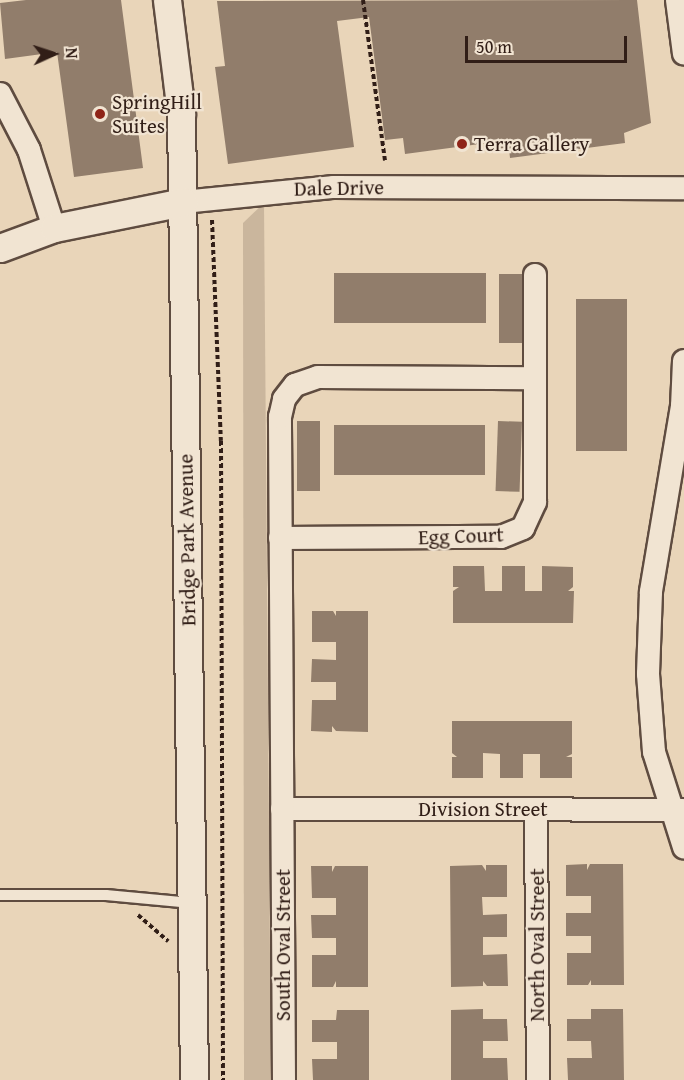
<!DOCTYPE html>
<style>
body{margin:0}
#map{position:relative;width:684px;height:1080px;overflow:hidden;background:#e9d5b9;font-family:"Gentium Book Plus",serif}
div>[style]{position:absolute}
.green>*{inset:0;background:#cab69d}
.building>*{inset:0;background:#917d6b;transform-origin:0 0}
.path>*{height:4px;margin-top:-2px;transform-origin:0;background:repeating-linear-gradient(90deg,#311e17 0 4.5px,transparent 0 7.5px)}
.roads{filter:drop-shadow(2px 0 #5f4c40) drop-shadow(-2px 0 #5f4c40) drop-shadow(0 2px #5f4c40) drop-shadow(0 -2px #5f4c40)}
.service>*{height:10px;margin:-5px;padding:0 5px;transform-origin:5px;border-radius:5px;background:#f1e4d2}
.minor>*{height:22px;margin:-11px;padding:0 11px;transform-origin:11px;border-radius:11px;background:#f1e4d2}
.tertiary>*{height:27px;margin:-13.5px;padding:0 13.5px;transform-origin:13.5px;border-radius:13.5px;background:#f1e4d2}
.dots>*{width:16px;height:16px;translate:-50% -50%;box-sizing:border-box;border:3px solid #f1e4d2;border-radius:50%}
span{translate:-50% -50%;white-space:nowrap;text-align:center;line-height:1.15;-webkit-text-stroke:4.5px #f1e4d2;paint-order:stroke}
.poi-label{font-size:21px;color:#311e17}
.left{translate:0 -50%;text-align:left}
.street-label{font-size:21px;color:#311e17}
.north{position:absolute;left:24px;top:24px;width:60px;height:60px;-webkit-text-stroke:4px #f1e4d2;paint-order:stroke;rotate:87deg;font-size:16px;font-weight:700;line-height:24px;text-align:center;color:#311e17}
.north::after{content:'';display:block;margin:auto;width:21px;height:27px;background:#311e17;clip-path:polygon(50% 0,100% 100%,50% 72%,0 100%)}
.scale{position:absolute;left:465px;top:36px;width:162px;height:27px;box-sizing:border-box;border:3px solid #311e17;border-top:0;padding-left:8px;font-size:18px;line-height:21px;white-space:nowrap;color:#311e17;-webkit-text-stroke:4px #f1e4d2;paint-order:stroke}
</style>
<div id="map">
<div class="green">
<i style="clip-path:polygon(264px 203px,271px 1080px,244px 1080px,243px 223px)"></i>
</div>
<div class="building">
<i style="clip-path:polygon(26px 0,121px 0,143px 168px,74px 177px,57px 52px,5px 59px,0 3px)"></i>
<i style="clip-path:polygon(637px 0,651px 123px,624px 133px,625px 143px,510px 158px,509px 148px,488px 150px,487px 143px,405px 154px,403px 138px,385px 140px,369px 17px,337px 21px,354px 147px,228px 164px,215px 67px,225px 66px,217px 1px)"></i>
<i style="left:334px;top:273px;width:152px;height:50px"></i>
<i style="left:499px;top:274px;width:23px;height:69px"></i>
<i style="left:576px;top:299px;width:51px;height:152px"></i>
<i style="left:297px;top:421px;width:23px;height:70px"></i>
<i style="left:498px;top:421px;width:24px;height:70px;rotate:2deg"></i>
<i style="left:334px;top:425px;width:151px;height:50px"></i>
<i style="clip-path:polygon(453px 566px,484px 566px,485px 591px,502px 591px,502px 566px,525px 566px,525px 591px,542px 591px,542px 566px,573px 567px,573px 587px,568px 591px,574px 591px,573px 623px,453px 623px,453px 591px,459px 587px,453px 587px)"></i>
<i style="clip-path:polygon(312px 611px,333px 611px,336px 616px,336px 611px,368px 611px,368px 732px,336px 731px,332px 726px,332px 732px,311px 731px,312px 700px,336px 700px,336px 682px,311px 682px,312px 659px,336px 660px,336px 642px,312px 642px)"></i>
<i style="clip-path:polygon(452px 721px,572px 721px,572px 754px,566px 757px,572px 757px,572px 778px,540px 778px,540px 754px,523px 754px,523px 778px,500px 778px,500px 754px,483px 753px,483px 778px,452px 778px,452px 757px,457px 757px,452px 753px)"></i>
<i style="clip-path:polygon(587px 864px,587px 870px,590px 864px,623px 864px,624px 985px,591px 985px,591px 980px,588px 985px,567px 985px,567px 953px,591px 953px,591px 936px,566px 936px,566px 913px,591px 913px,591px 896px,566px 896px,566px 865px)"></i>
<i style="clip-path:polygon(482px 865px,486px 871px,486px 865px,507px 865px,507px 897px,482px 897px,483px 915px,507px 914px,507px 937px,483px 937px,483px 955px,507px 954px,508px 986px,487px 986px,483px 981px,483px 986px,451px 987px,450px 866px)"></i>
<i style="clip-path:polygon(311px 866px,332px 866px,332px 872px,335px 866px,368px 866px,368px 987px,336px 987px,336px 981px,333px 987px,312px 987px,312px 955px,336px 955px,336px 938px,312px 938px,311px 915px,336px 915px,336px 898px,312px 898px)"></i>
<i style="clip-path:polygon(483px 1009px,483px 1019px,507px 1019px,508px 1041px,483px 1041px,483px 1058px,507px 1058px,508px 1080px,451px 1080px,451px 1010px)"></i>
<i style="clip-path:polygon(591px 1009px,623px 1009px,624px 1080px,568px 1080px,567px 1058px,592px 1058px,591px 1041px,567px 1041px,567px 1019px,591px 1019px)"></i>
<i style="clip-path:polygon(337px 1010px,369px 1010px,369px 1080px,313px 1080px,312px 1059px,337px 1059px,337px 1042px,312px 1042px,312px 1020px,336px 1020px)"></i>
</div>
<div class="path">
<i style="left:363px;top:0;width:162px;rotate:82.2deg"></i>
<i style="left:212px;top:220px;width:221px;rotate:87.7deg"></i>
<i style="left:221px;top:441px;width:639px;rotate:89.82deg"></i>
<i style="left:138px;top:915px;width:40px;rotate:41deg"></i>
</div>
<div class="roads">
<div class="service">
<i style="left:0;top:895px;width:106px"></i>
<i style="left:106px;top:895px;width:86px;rotate:5.3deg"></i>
</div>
<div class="minor">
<i style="left:677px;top:0;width:54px;rotate:82.6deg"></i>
<i style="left:0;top:94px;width:63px;rotate:62.6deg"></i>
<i style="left:29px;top:150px;width:82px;rotate:72.2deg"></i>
<i style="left:183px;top:202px;width:152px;rotate:-5.7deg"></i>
<i style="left:334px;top:187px;width:350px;rotate:0.2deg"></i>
<i style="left:684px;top:361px;width:45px;rotate:92.5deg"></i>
<i style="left:682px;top:406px;width:189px;rotate:99.5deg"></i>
<i style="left:651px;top:592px;width:82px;rotate:92.1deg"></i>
<i style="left:648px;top:674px;width:78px;rotate:85.6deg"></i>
<i style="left:654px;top:752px;width:100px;rotate:72.5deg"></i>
<i style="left:280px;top:538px;width:221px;rotate:-0.3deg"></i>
<i style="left:501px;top:537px;width:24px;rotate:-22deg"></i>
<i style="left:523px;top:528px;width:29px;rotate:-65deg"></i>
<i style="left:535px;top:502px;width:227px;rotate:-90deg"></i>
<i style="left:282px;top:809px;width:401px;rotate:0.1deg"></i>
<i style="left:536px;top:810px;width:270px;rotate:89.6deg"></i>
<i style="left:284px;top:1080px;width:663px;rotate:-90.35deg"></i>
<i style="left:280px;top:417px;width:18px;rotate:-77deg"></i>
<i style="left:284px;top:399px;width:18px;rotate:-52deg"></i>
<i style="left:295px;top:385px;width:24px;rotate:-19deg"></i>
<i style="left:318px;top:377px;width:216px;rotate:0.3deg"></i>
</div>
<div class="tertiary">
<i style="left:167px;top:0;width:114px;rotate:82.9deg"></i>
<i style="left:181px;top:113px;width:967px;rotate:89.23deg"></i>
<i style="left:0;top:248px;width:58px;rotate:-20.3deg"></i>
<i style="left:54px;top:228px;width:132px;rotate:-11.4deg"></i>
</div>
</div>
<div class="dots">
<i style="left:100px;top:114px;background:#8f2418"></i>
<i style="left:462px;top:144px;background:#8f2418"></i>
</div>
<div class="poi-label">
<span class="left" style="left:112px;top:114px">SpringHill<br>Suites</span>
<span class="left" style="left:474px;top:144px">Terra Gallery</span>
</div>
<div class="street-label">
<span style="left:339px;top:188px;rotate:-1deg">Dale Drive</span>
<span style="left:461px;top:536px;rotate:-2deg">Egg Court</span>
<span style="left:187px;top:540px;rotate:-91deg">Bridge Park Avenue</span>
<span style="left:483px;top:809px">Division Street</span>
<span style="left:283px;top:945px;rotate:-90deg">South Oval Street</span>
<span style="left:537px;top:945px;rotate:-90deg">North Oval Street</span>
</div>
<div class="north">N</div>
<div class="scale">50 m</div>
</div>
